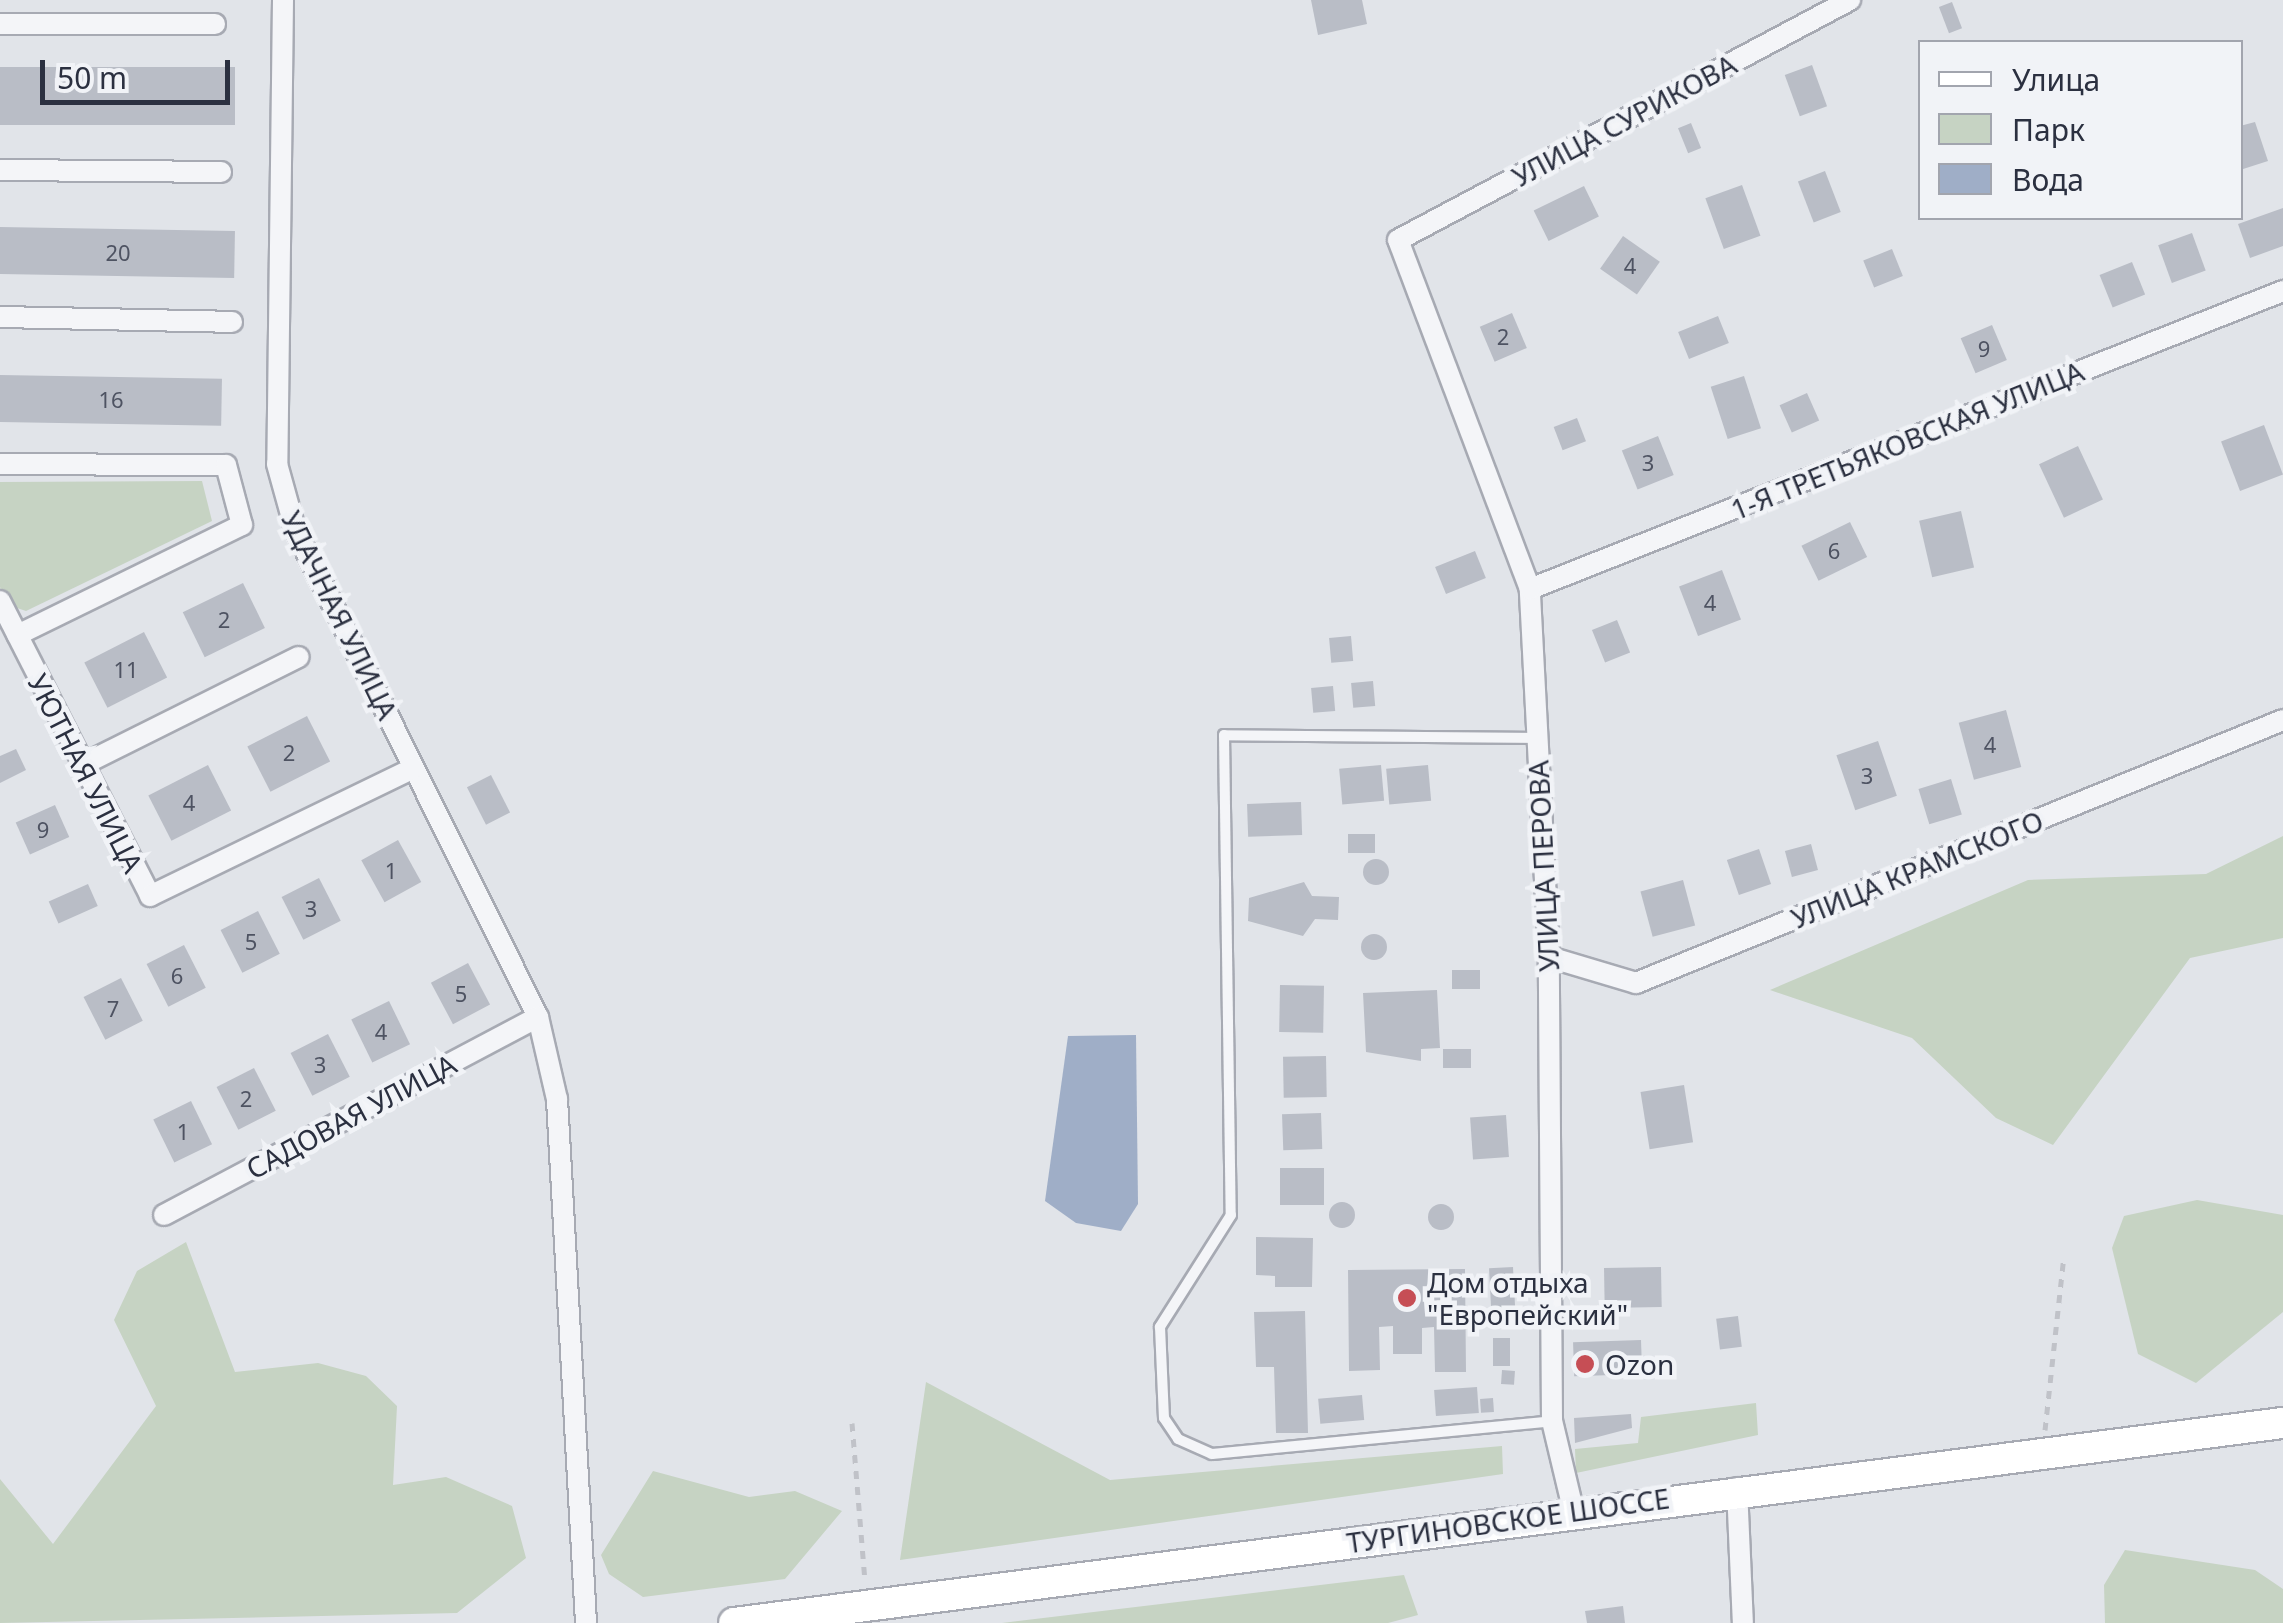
<!DOCTYPE html>
<meta charset="utf-8">
<style>
body{margin:0}
#map{position:relative;width:2283px;height:1623px;overflow:hidden;background:#e1e4e9;font-family:"Noto Sans",sans-serif}
div>[style]{position:absolute}
.green>*{inset:0;background:#c6d3c3}
.water>*{inset:0;background:#9faec7}
.building>*{inset:0;background:#b9bdc6;transform-origin:0 0}
.round{border-radius:50%}
.path>*{height:5px;margin-top:-2.5px;transform-origin:0;background:repeating-linear-gradient(90deg,#c0c2c8 0 8px,transparent 0 16px)}
.roads{filter:drop-shadow(2px 0 #a7aab3) drop-shadow(-2px 0 #a7aab3) drop-shadow(0 2px #a7aab3) drop-shadow(0 -2px #a7aab3)}
.service>*{height:10px;margin:-5px;padding:0 5px;transform-origin:5px;border-radius:5px;background:#f4f5f8}
.minor>*{height:20px;margin:-10px;padding:0 10px;transform-origin:10px;border-radius:10px;background:#f4f5f8}
.secondary>*{height:30px;margin:-15px;padding:0 15px;transform-origin:15px;border-radius:15px;background:#fff}
.dots>*{width:28px;height:28px;translate:-50% -50%;box-sizing:border-box;border:5px solid #f1f3f7;border-radius:50%}
span{translate:-50% -50%;white-space:nowrap;text-align:center;line-height:1.15;-webkit-text-stroke:9px #f1f3f7;paint-order:stroke}
.number-label{font-size:22px;color:#4e5362}
.number-label span{-webkit-text-stroke-width:0}
.street-label{font-size:28px;color:#2b3040}
.poi-label{font-size:28px;color:#2b3040}
.left{translate:0 -50%;text-align:left}
.legend{position:absolute;left:1918px;top:40px;width:325px;height:180px;box-sizing:border-box;background:#f1f3f7;border:2px solid #a2a5ae;margin:0;padding:12px 18px;list-style:none;font-size:30px;color:#2b3040}
.legend li{display:flex;align-items:center;gap:20px;height:50px}
.legend b{width:50px;border:2px solid #a2a5ae}
.scale{position:absolute;left:40px;top:60px;width:190px;height:45px;box-sizing:border-box;border:5px solid #2b3040;border-top:0;padding-left:12px;font-size:30px;line-height:35px;white-space:nowrap;color:#2b3040;-webkit-text-stroke:8px #f1f3f7;paint-order:stroke}
</style>
<div id="map">
<div class="green">
<i style="clip-path:polygon(202px 481px,212px 521px,26px 611px,8px 605px,0 587px,0 482px)"></i>
<i style="clip-path:polygon(2283px 836px,2283px 938px,2190px 958px,2053px 1145px,1996px 1118px,1912px 1038px,1770px 990px,2028px 880px,2206px 874px)"></i>
<i style="clip-path:polygon(2197px 1200px,2283px 1215px,2283px 1312px,2196px 1383px,2138px 1354px,2112px 1248px,2124px 1216px)"></i>
<i style="clip-path:polygon(186px 1242px,235px 1372px,318px 1363px,366px 1376px,397px 1406px,393px 1485px,446px 1477px,512px 1506px,526px 1558px,457px 1613px,0 1623px,0 1479px,53px 1544px,156px 1406px,114px 1320px,137px 1271px)"></i>
<i style="clip-path:polygon(926px 1382px,1110px 1480px,1502px 1446px,1503px 1474px,900px 1560px)"></i>
<i style="clip-path:polygon(1756px 1403px,1758px 1435px,1576px 1473px,1575px 1449px,1638px 1443px,1641px 1417px)"></i>
<i style="clip-path:polygon(653px 1471px,749px 1497px,795px 1491px,842px 1511px,785px 1579px,643px 1597px,609px 1574px,601px 1555px)"></i>
<i style="clip-path:polygon(2125px 1550px,2255px 1570px,2283px 1589px,2283px 1623px,2105px 1623px,2104px 1585px)"></i>
<i style="clip-path:polygon(1404px 1575px,1418px 1615px,1388px 1623px,1002px 1623px)"></i>
</div>
<div class="water">
<i style="clip-path:polygon(1136px 1035px,1138px 1204px,1121px 1231px,1076px 1223px,1045px 1201px,1068px 1036px)"></i>
</div>
<div class="building">
<i style="clip-path:polygon(1311px 0,1362px 0,1367px 24px,1318px 35px)"></i>
<i style="left:1952px;top:2px;width:28px;height:14px;rotate:69deg"></i>
<i style="left:1812px;top:65px;width:44px;height:29px;rotate:70deg"></i>
<i style="left:0;top:67px;width:235px;height:58px"></i>
<i style="clip-path:polygon(2255px 122px,2268px 161px,2240px 170px,2240px 126px)"></i>
<i style="left:1691px;top:123px;width:27px;height:14px;rotate:68deg"></i>
<i style="left:1825px;top:171px;width:44px;height:29px;rotate:69deg"></i>
<i style="left:1742px;top:185px;width:54px;height:39px;rotate:70deg"></i>
<i style="left:1584px;top:186px;width:34px;height:56px;rotate:64deg"></i>
<i style="clip-path:polygon(2283px 208px,2283px 246px,2250px 258px,2238px 224px)"></i>
<i style="left:0;top:227px;width:235px;height:47px;rotate:1deg"></i>
<i style="left:2192px;top:233px;width:40px;height:36px;rotate:70deg"></i>
<i style="left:1623px;top:236px;width:45px;height:40px;rotate:35deg"></i>
<i style="left:1892px;top:249px;width:29px;height:31px;rotate:68deg"></i>
<i style="left:2132px;top:262px;width:35px;height:35px;rotate:68deg"></i>
<i style="left:1512px;top:313px;width:38px;height:35px;rotate:67deg"></i>
<i style="left:1718px;top:316px;width:29px;height:43px;rotate:68deg"></i>
<i style="left:1992px;top:325px;width:38px;height:34px;rotate:67deg"></i>
<i style="left:0;top:375px;width:222px;height:47px;rotate:1deg"></i>
<i style="left:1744px;top:376px;width:55px;height:35px;rotate:72deg"></i>
<i style="left:1807px;top:393px;width:30px;height:30px;rotate:66deg"></i>
<i style="left:1577px;top:418px;width:25px;height:25px;rotate:69deg"></i>
<i style="left:2264px;top:425px;width:53px;height:46px;rotate:69deg"></i>
<i style="left:1658px;top:436px;width:42px;height:39px;rotate:68deg"></i>
<i style="left:2078px;top:446px;width:59px;height:43px;rotate:65deg"></i>
<i style="left:1961px;top:511px;width:58px;height:43px;rotate:77deg"></i>
<i style="left:1850px;top:522px;width:39px;height:54px;rotate:64deg"></i>
<i style="left:1475px;top:551px;width:29px;height:43px;rotate:68deg"></i>
<i style="left:1722px;top:570px;width:53px;height:46px;rotate:69deg"></i>
<i style="left:243px;top:583px;width:50px;height:67px;rotate:64deg"></i>
<i style="left:1617px;top:620px;width:35px;height:27px;rotate:68deg"></i>
<i style="left:144px;top:632px;width:51px;height:67px;rotate:63deg"></i>
<i style="left:1351px;top:636px;width:25px;height:22px;rotate:85deg"></i>
<i style="left:1373px;top:681px;width:25px;height:22px;rotate:85deg"></i>
<i style="left:1333px;top:686px;width:25px;height:22px;rotate:85deg"></i>
<i style="left:2006px;top:710px;width:59px;height:49px;rotate:75deg"></i>
<i style="left:307px;top:716px;width:51px;height:67px;rotate:63deg"></i>
<i style="left:1878px;top:741px;width:58px;height:44px;rotate:71deg"></i>
<i style="clip-path:polygon(16px 749px,26px 770px,0 783px,0 756px)"></i>
<i style="left:208px;top:765px;width:51px;height:67px;rotate:63deg"></i>
<i style="left:1381px;top:765px;width:36px;height:42px;rotate:85deg"></i>
<i style="left:1428px;top:765px;width:36px;height:42px;rotate:85deg"></i>
<i style="left:491px;top:775px;width:42px;height:27px;rotate:63deg"></i>
<i style="left:1951px;top:779px;width:37px;height:34px;rotate:73deg"></i>
<i style="left:1301px;top:802px;width:33px;height:54px;rotate:88deg"></i>
<i style="left:55px;top:805px;width:35px;height:43px;rotate:66deg"></i>
<i style="left:1348px;top:834px;width:27px;height:19px"></i>
<i style="left:398px;top:840px;width:48px;height:42px;rotate:61deg"></i>
<i style="left:1811px;top:844px;width:27px;height:27px;rotate:75deg"></i>
<i style="left:1759px;top:849px;width:37px;height:34px;rotate:71deg"></i>
<i class="round" style="left:1363px;top:859px;width:26px;height:26px"></i>
<i style="left:319px;top:878px;width:48px;height:42px;rotate:63deg"></i>
<i style="left:1683px;top:880px;width:47px;height:44px;rotate:75deg"></i>
<i style="clip-path:polygon(1304px 882px,1312px 896px,1339px 897px,1338px 920px,1315px 919px,1303px 936px,1248px 921px,1249px 898px)"></i>
<i style="left:88px;top:884px;width:24px;height:43px;rotate:66deg"></i>
<i style="left:258px;top:911px;width:48px;height:42px;rotate:63deg"></i>
<i class="round" style="left:1361px;top:934px;width:26px;height:26px"></i>
<i style="left:184px;top:945px;width:48px;height:42px;rotate:63deg"></i>
<i style="left:468px;top:963px;width:47px;height:42px;rotate:62deg"></i>
<i style="left:1452px;top:970px;width:28px;height:19px"></i>
<i style="left:121px;top:978px;width:48px;height:42px;rotate:63deg"></i>
<i style="left:1280px;top:985px;width:44px;height:47px;rotate:1deg"></i>
<i style="clip-path:polygon(1437px 990px,1440px 1048px,1421px 1049px,1421px 1061px,1366px 1052px,1363px 993px)"></i>
<i style="left:389px;top:1001px;width:48px;height:42px;rotate:64deg"></i>
<i style="left:328px;top:1034px;width:48px;height:42px;rotate:63deg"></i>
<i style="left:1443px;top:1049px;width:28px;height:19px"></i>
<i style="left:1326px;top:1056px;width:41px;height:43px;rotate:89deg"></i>
<i style="left:254px;top:1068px;width:48px;height:42px;rotate:63deg"></i>
<i style="left:1684px;top:1085px;width:58px;height:44px;rotate:81deg"></i>
<i style="left:191px;top:1101px;width:48px;height:42px;rotate:64deg"></i>
<i style="left:1321px;top:1113px;width:36px;height:39px;rotate:88deg"></i>
<i style="left:1506px;top:1115px;width:42px;height:36px;rotate:86deg"></i>
<i style="left:1280px;top:1168px;width:44px;height:37px"></i>
<i class="round" style="left:1329px;top:1202px;width:26px;height:26px"></i>
<i class="round" style="left:1428px;top:1204px;width:26px;height:26px"></i>
<i style="clip-path:polygon(1256px 1237px,1313px 1238px,1312px 1287px,1275px 1287px,1275px 1276px,1256px 1275px)"></i>
<i style="left:1513px;top:1267px;width:59px;height:24px;rotate:87deg"></i>
<i style="left:1661px;top:1267px;width:40px;height:57px;rotate:89deg"></i>
<i style="clip-path:polygon(1465px 1269px,1466px 1372px,1435px 1372px,1434px 1327px,1422px 1328px,1422px 1354px,1393px 1354px,1393px 1326px,1379px 1327px,1380px 1370px,1349px 1371px,1348px 1270px)"></i>
<i style="clip-path:polygon(1305px 1311px,1308px 1433px,1276px 1433px,1274px 1367px,1256px 1367px,1254px 1312px)"></i>
<i style="left:1738px;top:1316px;width:31px;height:22px;rotate:83deg"></i>
<i style="left:1493px;top:1338px;width:17px;height:28px"></i>
<i style="left:1641px;top:1340px;width:34px;height:68px;rotate:88deg"></i>
<i style="left:1502px;top:1370px;width:13px;height:14px;rotate:4deg"></i>
<i style="left:1477px;top:1387px;width:26px;height:43px;rotate:86deg"></i>
<i style="left:1362px;top:1395px;width:25px;height:44px;rotate:85deg"></i>
<i style="left:1493px;top:1398px;width:14px;height:13px;rotate:86deg"></i>
<i style="clip-path:polygon(1631px 1414px,1632px 1428px,1575px 1443px,1574px 1418px)"></i>
<i style="clip-path:polygon(1623px 1606px,1625px 1623px,1587px 1623px,1585px 1611px)"></i>
</div>
<div class="path">
<i style="left:852px;top:1423px;width:159px;rotate:85.3deg"></i>
<i style="left:2045px;top:1430px;width:175px;rotate:-83.8deg"></i>
</div>
<div class="roads">
<div class="service">
<i style="left:1538px;top:738px;width:314px;rotate:-179.5deg"></i>
<i style="left:1224px;top:735px;width:480px;rotate:89.2deg"></i>
<i style="left:1231px;top:1215px;width:133px;rotate:122.4deg"></i>
<i style="left:1160px;top:1327px;width:91px;rotate:87.5deg"></i>
<i style="left:1164px;top:1418px;width:25px;rotate:56deg"></i>
<i style="left:1178px;top:1439px;width:37px;rotate:24deg"></i>
<i style="left:1212px;top:1454px;width:342px;rotate:-5.5deg"></i>
</div>
<div class="minor">
<i style="left:283px;top:0;width:464px;rotate:90.7deg"></i>
<i style="left:277px;top:464px;width:67px;rotate:74.5deg"></i>
<i style="left:295px;top:529px;width:545px;rotate:63.53deg"></i>
<i style="left:538px;top:1017px;width:84px;rotate:77deg"></i>
<i style="left:557px;top:1099px;width:525px;rotate:86.83deg"></i>
<i style="left:0;top:24px;width:215px"></i>
<i style="left:0;top:170px;width:221px;rotate:0.5deg"></i>
<i style="left:0;top:317px;width:232px;rotate:1.2deg"></i>
<i style="left:0;top:464px;width:226px;rotate:0.3deg"></i>
<i style="left:226px;top:465px;width:62px;rotate:75.1deg"></i>
<i style="left:242px;top:525px;width:250px;rotate:153.9deg"></i>
<i style="left:1530px;top:589px;width:810px;rotate:-21.59deg"></i>
<i style="left:0;top:601px;width:331px;rotate:63deg"></i>
<i style="left:150px;top:896px;width:293px;rotate:-25.9deg"></i>
<i style="left:82px;top:765px;width:242px;rotate:-26.5deg"></i>
<i style="left:1549px;top:957px;width:91px;rotate:16.6deg"></i>
<i style="left:1636px;top:983px;width:698px;rotate:-22.12deg"></i>
<i style="left:164px;top:1215px;width:423px;rotate:-27.9deg"></i>
<i style="left:1737px;top:1488px;width:135px;rotate:87.5deg"></i>
<i style="left:1574px;top:1513px;width:95px;rotate:-103.4deg"></i>
<i style="left:1552px;top:1421px;width:464px;rotate:-90.4deg"></i>
<i style="left:1549px;top:957px;width:368px;rotate:-93deg"></i>
<i style="left:1530px;top:589px;width:373px;rotate:-110.7deg"></i>
<i style="left:1398px;top:240px;width:512px;rotate:-27.97deg"></i>
</div>
<div class="secondary">
<i style="left:734px;top:1623px;width:1562px;rotate:-7.36deg"></i>
</div>
</div>
<div class="dots">
<i style="left:1407px;top:1298px;background:#c64e55"></i>
<i style="left:1585px;top:1364px;background:#c64e55"></i>
</div>
<div class="number-label">
<span style="left:118px;top:253px">20</span>
<span style="left:1630px;top:266px">4</span>
<span style="left:1503px;top:337px">2</span>
<span style="left:1984px;top:349px">9</span>
<span style="left:111px;top:400px">16</span>
<span style="left:1648px;top:463px">3</span>
<span style="left:1834px;top:551px">6</span>
<span style="left:1710px;top:603px">4</span>
<span style="left:224px;top:620px">2</span>
<span style="left:126px;top:670px">11</span>
<span style="left:1990px;top:745px">4</span>
<span style="left:289px;top:753px">2</span>
<span style="left:1867px;top:776px">3</span>
<span style="left:189px;top:803px">4</span>
<span style="left:43px;top:830px">9</span>
<span style="left:391px;top:871px">1</span>
<span style="left:311px;top:909px">3</span>
<span style="left:251px;top:942px">5</span>
<span style="left:177px;top:976px">6</span>
<span style="left:461px;top:994px">5</span>
<span style="left:113px;top:1009px">7</span>
<span style="left:381px;top:1032px">4</span>
<span style="left:320px;top:1065px">3</span>
<span style="left:246px;top:1099px">2</span>
<span style="left:183px;top:1132px">1</span>
</div>
<div class="street-label">
<span style="left:1624px;top:120px;rotate:-28deg">УЛИЦА СУРИКОВА</span>
<span style="left:1907px;top:440px;rotate:-22deg">1-Я ТРЕТЬЯКОВСКАЯ УЛИЦА</span>
<span style="left:340px;top:615px;rotate:64deg">УДАЧНАЯ УЛИЦА</span>
<span style="left:86px;top:773px;rotate:63deg">УЮТНАЯ УЛИЦА</span>
<span style="left:1543px;top:866px;rotate:-93deg">УЛИЦА ПЕРОВА</span>
<span style="left:1917px;top:869px;rotate:-22deg">УЛИЦА КРАМСКОГО</span>
<span style="left:351px;top:1116px;rotate:-28deg">САДОВАЯ УЛИЦА</span>
<span style="left:1508px;top:1520px;rotate:-8deg">ТУРГИНОВСКОЕ ШОССЕ</span>
</div>
<div class="poi-label">
<span class="left" style="left:1427px;top:1298px">Дом отдыха<br>"Европейский"</span>
<span class="left" style="left:1605px;top:1364px">Ozon</span>
</div>
<ul class="legend">
<li><b style="height:12px;background:#fff"></b>Улица</li>
<li><b style="height:28px;background:#c6d3c3"></b>Парк</li>
<li><b style="height:28px;background:#9faec7"></b>Вода</li>
</ul>
<div class="scale">50 m</div>
</div>
